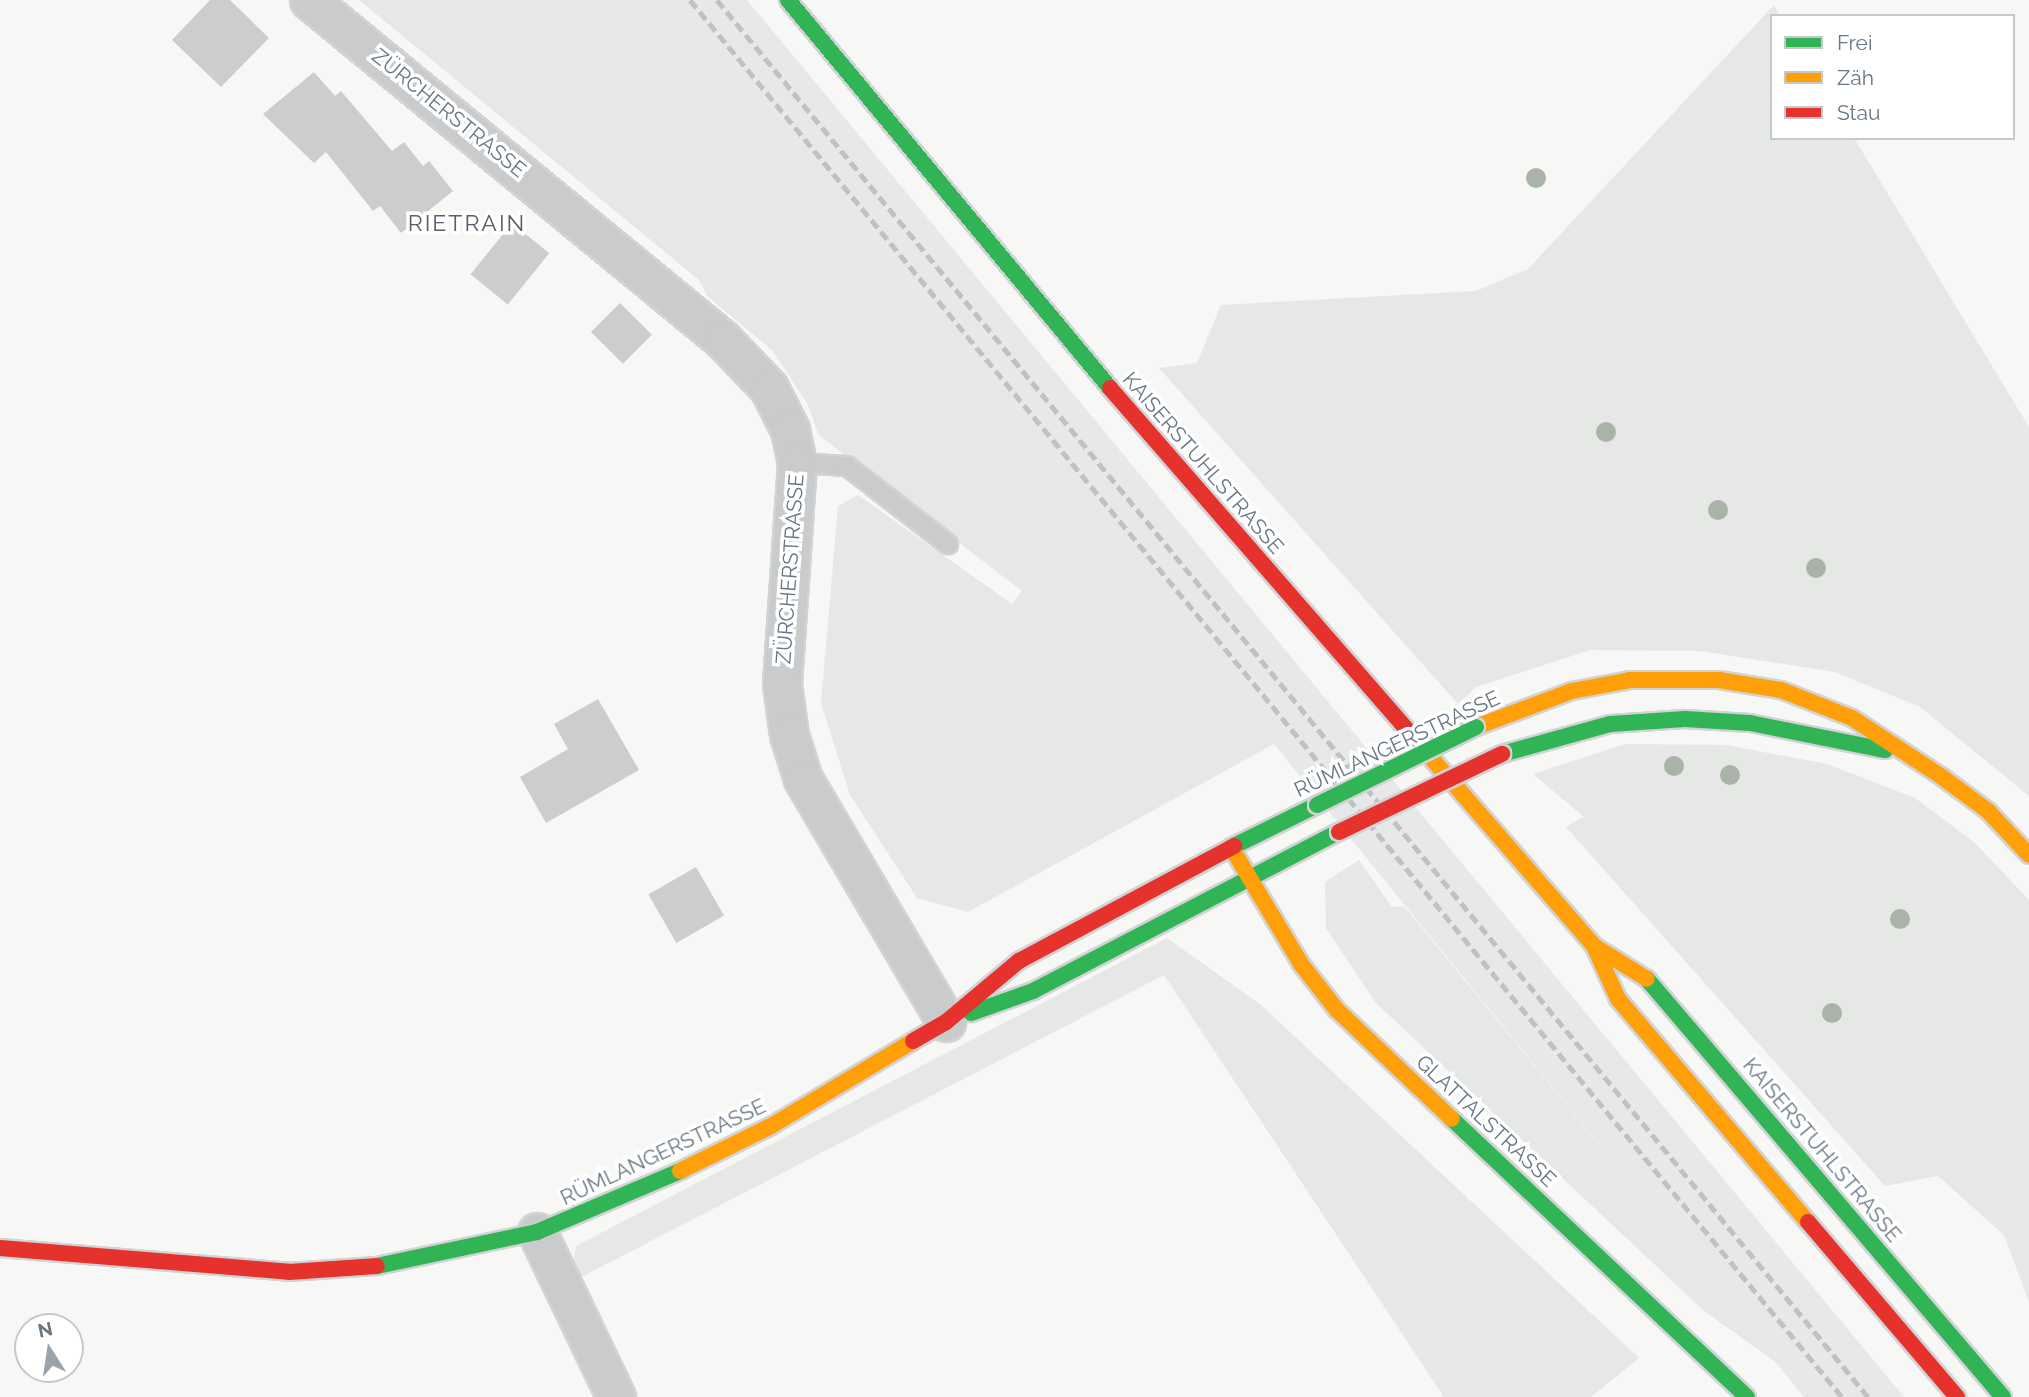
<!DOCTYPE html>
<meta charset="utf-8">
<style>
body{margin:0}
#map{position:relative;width:2029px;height:1397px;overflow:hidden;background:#f7f7f6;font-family:Raleway,sans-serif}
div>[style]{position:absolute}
.built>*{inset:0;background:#e7e8e8}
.green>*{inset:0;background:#e5e8e4}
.building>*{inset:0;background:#cccece;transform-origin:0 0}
.roads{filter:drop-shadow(2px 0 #d2d3d4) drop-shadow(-2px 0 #d2d3d4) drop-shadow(0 2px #d2d3d4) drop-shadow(0 -2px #d2d3d4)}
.lane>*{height:18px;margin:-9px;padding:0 9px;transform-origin:9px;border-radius:9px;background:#c9cbcc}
.street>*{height:37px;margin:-18.5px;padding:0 18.5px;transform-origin:18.5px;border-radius:18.5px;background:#c9cbcc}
.fast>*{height:16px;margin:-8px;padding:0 8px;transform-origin:8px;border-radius:8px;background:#30b455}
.slow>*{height:16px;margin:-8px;padding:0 8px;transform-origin:8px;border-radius:8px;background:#ff9f0a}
.jam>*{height:16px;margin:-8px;padding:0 8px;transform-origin:8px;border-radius:8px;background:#e5322d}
.rail>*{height:5px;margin-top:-2.5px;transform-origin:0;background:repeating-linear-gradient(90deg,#c0c1c2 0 10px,transparent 0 15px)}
.bridges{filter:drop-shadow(2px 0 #d2d3d4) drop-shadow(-2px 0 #d2d3d4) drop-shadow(0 2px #d2d3d4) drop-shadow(0 -2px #d2d3d4)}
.fast-bridge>*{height:16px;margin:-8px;padding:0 8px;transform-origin:8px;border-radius:8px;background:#30b455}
.jam-bridge>*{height:16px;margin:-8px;padding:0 8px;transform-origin:8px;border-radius:8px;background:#e5322d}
.trees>*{width:20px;height:20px;margin:-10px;border-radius:50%;background:#aab3a8}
span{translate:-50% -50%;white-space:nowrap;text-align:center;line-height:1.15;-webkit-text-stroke:7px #fff;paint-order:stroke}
.street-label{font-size:21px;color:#697783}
.neighbourhood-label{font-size:23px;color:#576069;letter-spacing:2px}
.legend{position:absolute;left:1770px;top:14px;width:245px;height:126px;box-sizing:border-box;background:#fff;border:2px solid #c3c9cd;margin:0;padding:9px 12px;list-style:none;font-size:21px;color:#697783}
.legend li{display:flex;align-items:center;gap:14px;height:35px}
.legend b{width:35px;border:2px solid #c3c9cd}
.north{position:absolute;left:14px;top:1313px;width:70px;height:70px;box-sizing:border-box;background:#fff;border:2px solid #c3c9cd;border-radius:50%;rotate:348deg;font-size:19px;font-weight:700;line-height:28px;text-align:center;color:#697783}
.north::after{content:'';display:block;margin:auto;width:24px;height:32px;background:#9ba4ab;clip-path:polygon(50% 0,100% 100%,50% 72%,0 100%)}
</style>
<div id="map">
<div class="built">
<i style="clip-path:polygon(645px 0,747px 0,1904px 1397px,1804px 1397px,1274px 744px)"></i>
</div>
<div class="green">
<i style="clip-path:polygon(359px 0,646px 0,1274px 744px,968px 912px,917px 898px,850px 795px,821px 703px,838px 506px,858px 495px,1012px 604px,1022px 591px,819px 435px,807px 403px,773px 351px,708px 297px,699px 280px)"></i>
<i style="clip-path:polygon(1774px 5px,1780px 16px,1772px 16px,1772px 138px,1854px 138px,2029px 427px,2029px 796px,1920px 707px,1835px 672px,1701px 651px,1590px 650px,1476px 687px,1458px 704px,1159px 368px,1197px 363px,1221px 305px,1476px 291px,1528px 269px)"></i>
<i style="clip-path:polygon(1625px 744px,1726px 745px,1827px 764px,1915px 798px,1975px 843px,2029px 900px,2029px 1302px,2004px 1235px,1938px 1176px,1885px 1186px,1566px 827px,1588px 814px,1583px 816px,1533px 774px)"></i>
<i style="clip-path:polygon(1359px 860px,1392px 907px,1404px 906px,1777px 1363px,1703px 1310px,1376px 1003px,1326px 928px,1325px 882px)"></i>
<i style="clip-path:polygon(1167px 938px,1261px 1005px,1639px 1358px,1591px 1397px,1444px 1397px,1164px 975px,570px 1283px,576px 1246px)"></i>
</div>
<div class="building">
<i style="clip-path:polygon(210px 0,230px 0,269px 38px,221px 87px,172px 40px)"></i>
<i style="clip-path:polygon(314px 72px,335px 96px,341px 91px,392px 151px,404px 142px,423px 166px,429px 161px,453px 191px,401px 233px,380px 206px,373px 211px,326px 152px,314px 163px,263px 114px)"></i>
<i style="left:512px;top:223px;width:48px;height:66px;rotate:39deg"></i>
<i style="left:620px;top:303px;width:45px;height:41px;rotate:45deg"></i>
<i style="clip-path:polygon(598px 699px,639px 770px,546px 823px,520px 777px,568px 749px,554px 724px)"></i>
<i style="left:696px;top:867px;width:56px;height:55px;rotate:60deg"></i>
</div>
<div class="roads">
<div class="lane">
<i style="left:797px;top:463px;width:50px;rotate:3.4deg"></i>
<i style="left:847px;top:466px;width:128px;rotate:37.7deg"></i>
</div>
<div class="street">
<i style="left:309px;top:0;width:534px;rotate:39.38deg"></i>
<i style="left:722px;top:339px;width:68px;rotate:46.2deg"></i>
<i style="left:769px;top:388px;width:47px;rotate:63.4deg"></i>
<i style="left:790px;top:430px;width:34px;rotate:78deg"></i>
<i style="left:797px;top:463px;width:222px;rotate:93.9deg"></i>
<i style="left:782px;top:684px;width:51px;rotate:82.2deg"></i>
<i style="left:789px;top:735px;width:46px;rotate:72.3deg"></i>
<i style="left:803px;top:779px;width:282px;rotate:59.5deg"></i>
<i style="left:537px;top:1232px;width:183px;rotate:64.4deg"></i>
</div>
<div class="fast">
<i style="left:788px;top:0;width:504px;rotate:50.31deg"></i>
<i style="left:1502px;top:754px;width:112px;rotate:-15.5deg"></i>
<i style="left:1610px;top:724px;width:75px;rotate:-3.8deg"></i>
<i style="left:1685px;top:719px;width:65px;rotate:3.5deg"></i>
<i style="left:1750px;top:723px;width:138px;rotate:11.3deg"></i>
<i style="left:1234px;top:846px;width:93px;rotate:-26.3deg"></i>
<i style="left:1647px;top:979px;width:549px;rotate:49.58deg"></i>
<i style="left:971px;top:1013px;width:66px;rotate:-19.5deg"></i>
<i style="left:1033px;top:991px;width:345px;rotate:-27.5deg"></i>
<i style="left:1452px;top:1119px;width:405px;rotate:43.3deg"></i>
<i style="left:377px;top:1266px;width:164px;rotate:-12deg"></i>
<i style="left:537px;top:1232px;width:155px;rotate:-23.1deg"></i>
</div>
<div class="slow">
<i style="left:1476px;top:727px;width:103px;rotate:-20.6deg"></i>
<i style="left:1572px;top:691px;width:59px;rotate:-10.7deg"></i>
<i style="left:1630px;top:680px;width:89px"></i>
<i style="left:1719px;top:680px;width:63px;rotate:9.2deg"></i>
<i style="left:1781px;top:690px;width:76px;rotate:21.5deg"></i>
<i style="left:1852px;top:718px;width:108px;rotate:33.2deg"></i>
<i style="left:1942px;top:777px;width:57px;rotate:36.5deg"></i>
<i style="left:1988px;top:811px;width:60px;rotate:47deg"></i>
<i style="left:1420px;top:745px;width:266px;rotate:49.1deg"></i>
<i style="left:1594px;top:946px;width:62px;rotate:31.9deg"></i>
<i style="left:1231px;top:847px;width:136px;rotate:59.1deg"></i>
<i style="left:1301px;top:964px;width:58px;rotate:52deg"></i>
<i style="left:1337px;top:1010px;width:158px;rotate:43.5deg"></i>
<i style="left:1594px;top:946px;width:58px;rotate:65.6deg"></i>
<i style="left:1618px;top:999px;width:293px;rotate:49.6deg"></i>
<i style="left:680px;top:1171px;width:102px;rotate:-26.3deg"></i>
<i style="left:771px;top:1126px;width:165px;rotate:-30.9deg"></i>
</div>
<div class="jam">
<i style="left:1110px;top:388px;width:473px;rotate:49deg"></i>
<i style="left:913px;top:1041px;width:38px;rotate:-30deg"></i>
<i style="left:946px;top:1022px;width:95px;rotate:-39.9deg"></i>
<i style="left:1019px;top:961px;width:244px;rotate:-28.1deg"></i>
<i style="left:1808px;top:1222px;width:230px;rotate:49.6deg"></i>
<i style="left:0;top:1248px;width:290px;rotate:4.7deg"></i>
<i style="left:289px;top:1272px;width:88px;rotate:-3.9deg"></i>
</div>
</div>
<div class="rail">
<i style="left:690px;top:0;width:1811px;rotate:50.49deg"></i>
<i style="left:717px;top:0;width:1810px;rotate:50.51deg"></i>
</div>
<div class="bridges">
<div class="fast-bridge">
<i style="left:1317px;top:805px;width:177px;rotate:-26.1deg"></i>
</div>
<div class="jam-bridge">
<i style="left:1339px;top:832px;width:181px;rotate:-25.6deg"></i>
</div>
</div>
<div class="trees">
<i style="left:1536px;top:178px"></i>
<i style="left:1606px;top:432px"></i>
<i style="left:1718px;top:510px"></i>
<i style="left:1816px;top:568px"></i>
<i style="left:1674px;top:766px"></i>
<i style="left:1730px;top:775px"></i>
<i style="left:1900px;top:919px"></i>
<i style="left:1832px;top:1013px"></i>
</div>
<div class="street-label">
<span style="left:449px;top:113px;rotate:39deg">ZÜRCHERSTRASSE</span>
<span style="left:1203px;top:463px;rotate:49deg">KAISERSTUHLSTRASSE</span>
<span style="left:790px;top:569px;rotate:-86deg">ZÜRCHERSTRASSE</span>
<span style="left:1397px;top:744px;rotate:-25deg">RÜMLANGERSTRASSE</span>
<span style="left:1486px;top:1121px;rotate:43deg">GLATTALSTRASSE</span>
<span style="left:1822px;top:1150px;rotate:50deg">KAISERSTUHLSTRASSE</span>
<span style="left:663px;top:1152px;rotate:-25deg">RÜMLANGERSTRASSE</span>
</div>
<div class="neighbourhood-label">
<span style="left:467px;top:223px">RIETRAIN</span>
</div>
<ul class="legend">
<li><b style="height:9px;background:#30b455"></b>Frei</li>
<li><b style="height:9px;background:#ff9f0a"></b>Zäh</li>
<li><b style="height:9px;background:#e5322d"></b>Stau</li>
</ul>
<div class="north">N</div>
</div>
